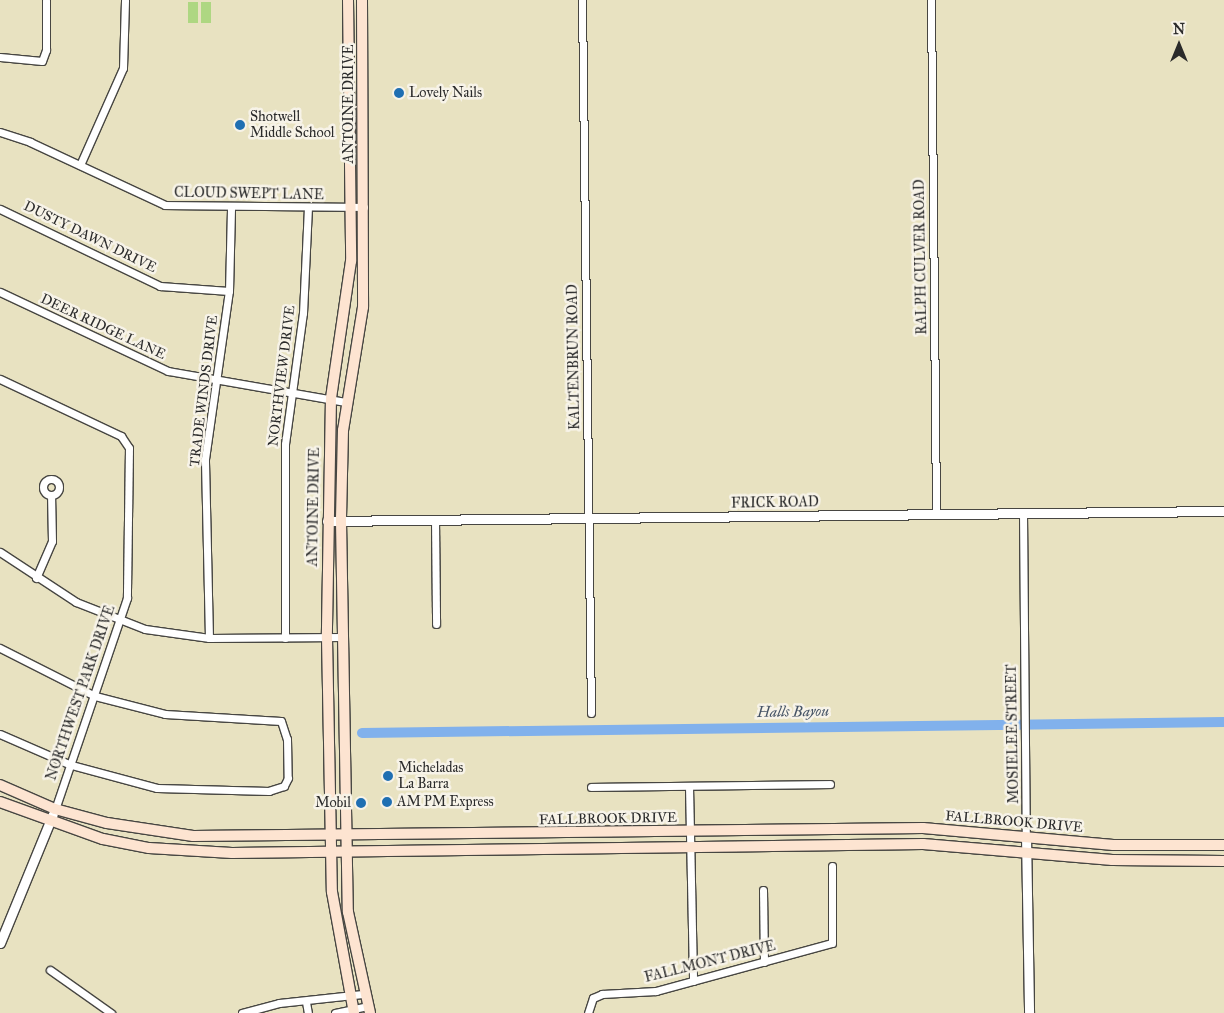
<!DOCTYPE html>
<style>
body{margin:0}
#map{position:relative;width:1224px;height:1013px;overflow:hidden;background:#e8e2c1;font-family:"IM FELL Great Primer",serif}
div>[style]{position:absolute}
.green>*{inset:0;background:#aed782;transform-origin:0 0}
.river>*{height:10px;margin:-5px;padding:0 5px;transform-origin:5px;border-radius:5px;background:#81b1ec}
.roads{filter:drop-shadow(1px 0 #474642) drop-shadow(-1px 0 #474642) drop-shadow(0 1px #474642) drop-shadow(0 -1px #474642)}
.minor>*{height:7px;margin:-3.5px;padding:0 3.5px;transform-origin:3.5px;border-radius:3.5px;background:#fff}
.minor>.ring{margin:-3.5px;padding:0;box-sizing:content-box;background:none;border:7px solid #fff;border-radius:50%}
.tertiary>*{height:9px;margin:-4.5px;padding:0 4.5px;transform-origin:4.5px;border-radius:4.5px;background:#fff}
.secondary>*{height:10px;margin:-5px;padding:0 5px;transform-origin:5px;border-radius:5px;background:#fde4d1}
.dots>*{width:14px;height:14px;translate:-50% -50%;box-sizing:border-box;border:2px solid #f7f3e8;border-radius:50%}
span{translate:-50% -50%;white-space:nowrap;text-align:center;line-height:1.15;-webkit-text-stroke:5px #f7f3e8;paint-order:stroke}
.poi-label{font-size:14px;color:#2b2b2b}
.left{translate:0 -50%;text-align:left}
.right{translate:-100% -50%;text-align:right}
.street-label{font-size:14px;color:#2b2b2b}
.water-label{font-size:15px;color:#455365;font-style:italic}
.north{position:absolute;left:1154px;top:20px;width:50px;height:50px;-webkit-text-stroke:4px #f7f3e8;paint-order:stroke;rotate:0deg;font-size:14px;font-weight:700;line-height:20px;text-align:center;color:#2b2b2b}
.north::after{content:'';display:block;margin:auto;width:18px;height:22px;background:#2b2b2b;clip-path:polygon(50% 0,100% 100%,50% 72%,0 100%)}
</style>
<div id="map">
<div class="green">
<i style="left:188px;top:2px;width:10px;height:21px"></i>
<i style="left:201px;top:2px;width:10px;height:21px"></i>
</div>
<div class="river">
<i style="left:362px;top:733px;width:862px;rotate:-0.73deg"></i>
</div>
<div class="roads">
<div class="minor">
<i style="left:582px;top:0;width:713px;rotate:89.28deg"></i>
<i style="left:931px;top:0;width:514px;rotate:89.44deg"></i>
<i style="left:0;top:57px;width:42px;rotate:5.4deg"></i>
<i style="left:42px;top:61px;width:12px;rotate:-70deg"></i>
<i style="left:46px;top:50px;width:50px;rotate:-90deg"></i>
<i style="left:0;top:132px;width:32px;rotate:18deg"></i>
<i style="left:30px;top:142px;width:149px;rotate:25deg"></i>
<i style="left:165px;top:205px;width:199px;rotate:0.6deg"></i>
<i style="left:80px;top:165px;width:106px;rotate:-66.1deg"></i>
<i style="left:123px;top:68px;width:68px;rotate:-88.3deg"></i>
<i style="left:0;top:209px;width:178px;rotate:25.7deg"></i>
<i style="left:160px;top:286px;width:69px;rotate:4.1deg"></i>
<i style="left:0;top:292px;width:186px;rotate:25.2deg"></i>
<i style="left:168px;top:371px;width:181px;rotate:9.9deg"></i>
<i style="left:0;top:379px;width:134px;rotate:25.2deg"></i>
<i style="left:121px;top:436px;width:14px;rotate:56deg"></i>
<i style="left:129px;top:448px;width:150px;rotate:90.8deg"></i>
<i style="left:127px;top:598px;width:223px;rotate:108.8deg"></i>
<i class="ring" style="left:43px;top:479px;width:9px;height:9px"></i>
<i style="left:1023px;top:513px;width:323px;rotate:89.5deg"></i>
<i style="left:435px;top:520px;width:104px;rotate:89.4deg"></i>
<i style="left:0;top:552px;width:91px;rotate:33.3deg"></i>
<i style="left:76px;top:602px;width:74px;rotate:21.4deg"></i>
<i style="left:145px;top:629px;width:65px;rotate:8deg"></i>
<i style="left:209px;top:638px;width:133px;rotate:-0.4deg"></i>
<i style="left:36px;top:578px;width:40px;rotate:-66.6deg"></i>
<i style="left:52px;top:541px;width:46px;rotate:-91.2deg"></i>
<i style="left:209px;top:638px;width:179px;rotate:-91.3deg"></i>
<i style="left:205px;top:459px;width:170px;rotate:-81.9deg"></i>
<i style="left:229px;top:291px;width:83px;rotate:-88.6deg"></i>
<i style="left:285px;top:638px;width:194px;rotate:-90deg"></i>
<i style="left:285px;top:444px;width:132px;rotate:-82.2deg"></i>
<i style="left:303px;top:313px;width:106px;rotate:-87.3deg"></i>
<i style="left:0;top:648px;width:106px;rotate:26.8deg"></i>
<i style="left:95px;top:696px;width:72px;rotate:14.4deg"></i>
<i style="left:165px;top:714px;width:116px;rotate:3.5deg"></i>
<i style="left:281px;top:721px;width:19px;rotate:72deg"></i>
<i style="left:287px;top:739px;width:39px;rotate:89deg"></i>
<i style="left:288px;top:778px;width:9px;rotate:117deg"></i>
<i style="left:284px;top:786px;width:16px;rotate:162deg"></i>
<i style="left:269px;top:791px;width:112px;rotate:-178.5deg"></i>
<i style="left:157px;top:788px;width:89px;rotate:-165deg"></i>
<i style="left:71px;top:765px;width:77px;rotate:-156.4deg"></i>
<i style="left:689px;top:786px;width:195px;rotate:88.8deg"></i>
<i style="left:591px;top:787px;width:239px;rotate:-0.7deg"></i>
<i style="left:763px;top:890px;width:72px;rotate:89.2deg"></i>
<i style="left:50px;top:970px;width:75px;rotate:35.2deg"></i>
<i style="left:306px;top:1002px;width:11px;rotate:80deg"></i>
<i style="left:242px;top:1013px;width:38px;rotate:-15deg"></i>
<i style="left:279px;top:1003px;width:84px;rotate:-6.1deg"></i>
<i style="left:335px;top:1013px;width:33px;rotate:-12deg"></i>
<i style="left:588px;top:1013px;width:16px;rotate:-72deg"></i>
<i style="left:593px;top:998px;width:10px;rotate:-24deg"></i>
<i style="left:602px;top:994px;width:54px;rotate:-3.2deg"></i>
<i style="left:656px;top:991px;width:182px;rotate:-15.3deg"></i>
<i style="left:832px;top:943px;width:77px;rotate:-90deg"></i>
</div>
<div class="tertiary">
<i style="left:327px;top:521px;width:897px;rotate:-0.64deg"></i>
<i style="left:1026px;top:836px;width:177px;rotate:89deg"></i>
<i style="left:0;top:943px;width:139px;rotate:-67.7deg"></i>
</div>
<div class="secondary">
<i style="left:348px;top:0;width:261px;rotate:89.3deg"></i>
<i style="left:351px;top:261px;width:138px;rotate:98.3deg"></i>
<i style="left:331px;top:398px;width:240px;rotate:91deg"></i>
<i style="left:327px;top:638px;width:254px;rotate:88.9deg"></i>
<i style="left:332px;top:892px;width:123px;rotate:79.7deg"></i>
<i style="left:362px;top:0;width:307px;rotate:89.8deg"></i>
<i style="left:363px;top:307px;width:125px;rotate:99.2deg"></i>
<i style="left:343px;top:430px;width:91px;rotate:91.3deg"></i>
<i style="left:341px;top:521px;width:391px;rotate:89deg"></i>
<i style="left:348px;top:912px;width:103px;rotate:77.7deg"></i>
<i style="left:0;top:785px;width:60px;rotate:23.6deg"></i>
<i style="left:55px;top:809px;width:54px;rotate:15.1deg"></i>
<i style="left:107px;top:823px;width:87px;rotate:8.6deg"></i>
<i style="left:193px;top:836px;width:730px;rotate:-0.63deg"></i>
<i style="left:923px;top:828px;width:191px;rotate:5.1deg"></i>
<i style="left:1113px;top:845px;width:111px"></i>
<i style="left:0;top:802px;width:109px;rotate:19.8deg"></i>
<i style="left:103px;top:839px;width:47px;rotate:11.1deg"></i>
<i style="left:149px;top:848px;width:83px;rotate:3.4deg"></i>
<i style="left:232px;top:853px;width:691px;rotate:-0.75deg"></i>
<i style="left:923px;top:844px;width:190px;rotate:4.8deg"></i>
<i style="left:1112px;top:860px;width:112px;rotate:0.5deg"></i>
</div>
</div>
<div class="dots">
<i style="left:399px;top:93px;background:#1f6fb2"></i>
<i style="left:240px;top:125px;background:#1f6fb2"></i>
<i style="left:388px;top:776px;background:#1f6fb2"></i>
<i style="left:387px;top:802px;background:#1f6fb2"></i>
<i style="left:361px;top:803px;background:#1f6fb2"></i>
</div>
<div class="poi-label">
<span class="left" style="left:409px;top:93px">Lovely Nails</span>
<span class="left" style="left:250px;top:125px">Shotwell<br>Middle School</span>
<span class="left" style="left:398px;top:776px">Micheladas<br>La Barra</span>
<span class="left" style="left:397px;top:802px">AM PM Express</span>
<span class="right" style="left:351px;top:803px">Mobil</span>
</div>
<div class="street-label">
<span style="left:349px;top:104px;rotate:-90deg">ANTOINE DRIVE</span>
<span style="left:249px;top:194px;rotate:1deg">CLOUD SWEPT LANE</span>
<span style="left:90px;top:237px;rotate:26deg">DUSTY DAWN DRIVE</span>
<span style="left:921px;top:257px;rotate:-91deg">RALPH CULVER ROAD</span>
<span style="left:103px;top:327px;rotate:25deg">DEER RIDGE LANE</span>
<span style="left:574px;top:357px;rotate:-91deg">KALTENBRUN ROAD</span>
<span style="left:282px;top:376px;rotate:-83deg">NORTHVIEW DRIVE</span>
<span style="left:204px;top:391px;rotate:-83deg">TRADE WINDS DRIVE</span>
<span style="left:775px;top:503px;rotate:-1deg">FRICK ROAD</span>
<span style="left:314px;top:507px;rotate:-89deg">ANTOINE DRIVE</span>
<span style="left:81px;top:693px;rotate:-71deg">NORTHWEST PARK DRIVE</span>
<span style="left:1013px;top:734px;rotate:-91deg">MOSIELEE STREET</span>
<span style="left:608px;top:819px;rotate:-1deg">FALLBROOK DRIVE</span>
<span style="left:1014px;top:822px;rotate:5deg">FALLBROOK DRIVE</span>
<span style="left:710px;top:962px;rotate:-14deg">FALLMONT DRIVE</span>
</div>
<div class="water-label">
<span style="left:793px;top:712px;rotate:-1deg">Halls Bayou</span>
</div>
<div class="north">N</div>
</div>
